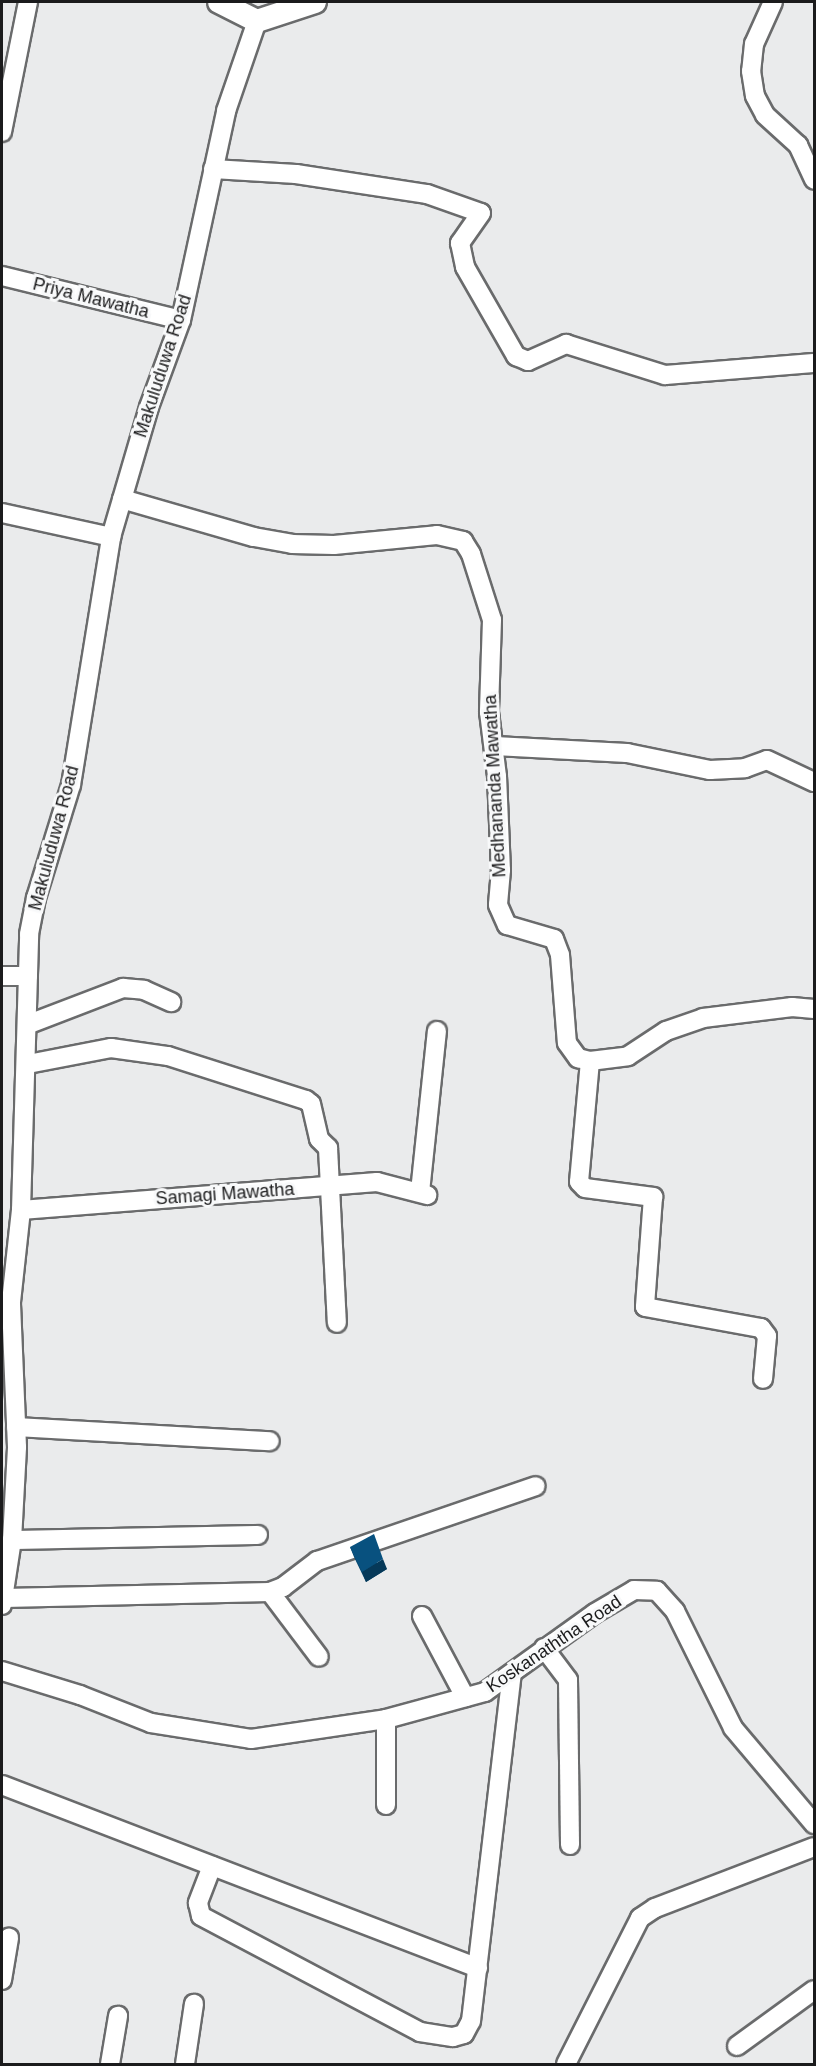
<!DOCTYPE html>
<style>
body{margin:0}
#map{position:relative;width:816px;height:2066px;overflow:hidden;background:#eaebec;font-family:Arial,sans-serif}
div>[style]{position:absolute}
.roads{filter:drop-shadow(2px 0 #6a6b6c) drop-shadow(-2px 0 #6a6b6c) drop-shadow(0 2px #6a6b6c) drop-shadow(0 -2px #6a6b6c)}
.minor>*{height:18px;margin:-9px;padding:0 9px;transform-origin:9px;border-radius:9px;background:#fff}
.major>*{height:22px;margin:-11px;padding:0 11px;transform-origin:11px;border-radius:11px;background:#fff}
.wall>*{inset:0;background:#07466d}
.shaded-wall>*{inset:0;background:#063959}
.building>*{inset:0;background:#08517f}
span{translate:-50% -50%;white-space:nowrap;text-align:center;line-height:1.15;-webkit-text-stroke:6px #f8f9fa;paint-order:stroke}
.street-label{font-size:18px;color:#1b1b1c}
.frame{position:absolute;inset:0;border:3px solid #1b1b1c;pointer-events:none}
</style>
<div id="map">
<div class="roads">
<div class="minor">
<i style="left:773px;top:2px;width:46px;rotate:114.3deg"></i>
<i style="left:754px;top:44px;width:27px;rotate:96deg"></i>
<i style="left:751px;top:71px;width:25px;rotate:81deg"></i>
<i style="left:755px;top:96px;width:21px;rotate:62deg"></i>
<i style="left:765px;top:115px;width:45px;rotate:42.3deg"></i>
<i style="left:798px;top:145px;width:38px;rotate:65deg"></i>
<i style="left:2px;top:132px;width:133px;rotate:-78.7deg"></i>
<i style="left:213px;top:169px;width:83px;rotate:3.4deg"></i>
<i style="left:296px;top:174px;width:133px;rotate:8.7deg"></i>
<i style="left:427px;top:194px;width:57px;rotate:19.4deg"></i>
<i style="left:481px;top:213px;width:37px;rotate:125deg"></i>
<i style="left:460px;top:243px;width:25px;rotate:78deg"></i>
<i style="left:465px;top:267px;width:103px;rotate:60.2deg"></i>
<i style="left:516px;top:356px;width:13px;rotate:23deg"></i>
<i style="left:528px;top:361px;width:42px;rotate:-24.1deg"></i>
<i style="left:566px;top:344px;width:104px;rotate:17.4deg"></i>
<i style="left:665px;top:375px;width:149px;rotate:-4.6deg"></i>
<i style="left:2px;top:276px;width:184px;rotate:13.8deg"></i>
<i style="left:122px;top:499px;width:137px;rotate:16.1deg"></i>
<i style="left:254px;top:537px;width:39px;rotate:10deg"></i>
<i style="left:292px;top:544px;width:42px;rotate:1.4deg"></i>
<i style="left:334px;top:545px;width:103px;rotate:-5.5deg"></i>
<i style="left:437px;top:535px;width:27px;rotate:13deg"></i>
<i style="left:463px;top:541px;width:15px;rotate:58deg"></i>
<i style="left:471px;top:554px;width:69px;rotate:72.3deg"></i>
<i style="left:492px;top:620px;width:92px;rotate:91.9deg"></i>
<i style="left:489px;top:712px;width:64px;rotate:82.9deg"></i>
<i style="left:497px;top:776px;width:94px;rotate:87.6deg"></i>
<i style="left:501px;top:870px;width:35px;rotate:95deg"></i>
<i style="left:498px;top:905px;width:22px;rotate:66deg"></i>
<i style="left:507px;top:925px;width:49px;rotate:16.6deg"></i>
<i style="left:554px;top:939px;width:17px;rotate:69deg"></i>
<i style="left:560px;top:955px;width:88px;rotate:85.5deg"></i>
<i style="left:567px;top:1043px;width:19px;rotate:54deg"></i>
<i style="left:578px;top:1058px;width:12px;rotate:14deg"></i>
<i style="left:590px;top:1061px;width:38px;rotate:-7deg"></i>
<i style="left:628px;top:1056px;width:45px;rotate:-33.3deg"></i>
<i style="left:666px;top:1031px;width:39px;rotate:-19deg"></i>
<i style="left:703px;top:1018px;width:90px;rotate:-7deg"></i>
<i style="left:792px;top:1007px;width:22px;rotate:5deg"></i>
<i style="left:2px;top:513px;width:112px;rotate:12.4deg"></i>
<i style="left:495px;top:746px;width:132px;rotate:3deg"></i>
<i style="left:627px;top:753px;width:85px;rotate:11.6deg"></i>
<i style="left:710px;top:770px;width:35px;rotate:-3deg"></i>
<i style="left:745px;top:768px;width:23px;rotate:-20deg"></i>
<i style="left:767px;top:760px;width:52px;rotate:25.1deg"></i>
<i style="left:2px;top:976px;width:26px"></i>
<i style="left:29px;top:1024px;width:101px;rotate:-21deg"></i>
<i style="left:123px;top:988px;width:21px;rotate:5deg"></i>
<i style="left:144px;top:990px;width:30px;rotate:24deg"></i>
<i style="left:590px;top:1061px;width:121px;rotate:95.2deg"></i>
<i style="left:579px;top:1182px;width:8px;rotate:45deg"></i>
<i style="left:585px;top:1188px;width:69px;rotate:7.5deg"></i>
<i style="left:653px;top:1197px;width:110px;rotate:94.2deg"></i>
<i style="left:645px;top:1307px;width:118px;rotate:10.3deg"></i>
<i style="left:761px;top:1328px;width:10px;rotate:53deg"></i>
<i style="left:767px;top:1336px;width:43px;rotate:95.3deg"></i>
<i style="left:28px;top:1064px;width:85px;rotate:-10.9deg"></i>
<i style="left:111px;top:1048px;width:58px;rotate:8deg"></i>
<i style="left:168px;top:1056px;width:145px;rotate:17.7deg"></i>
<i style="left:306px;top:1100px;width:6px;rotate:39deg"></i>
<i style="left:311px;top:1104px;width:36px;rotate:77deg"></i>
<i style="left:319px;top:1139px;width:13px;rotate:45deg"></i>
<i style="left:328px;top:1148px;width:175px;rotate:87.1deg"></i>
<i style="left:420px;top:1192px;width:162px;rotate:-84deg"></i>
<i style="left:21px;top:1210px;width:357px;rotate:-4.5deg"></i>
<i style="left:377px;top:1182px;width:52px;rotate:14.6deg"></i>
<i style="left:16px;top:1427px;width:254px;rotate:3.2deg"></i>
<i style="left:12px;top:1540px;width:246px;rotate:-1.2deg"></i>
<i style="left:270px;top:1592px;width:81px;rotate:53deg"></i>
<i style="left:4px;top:1598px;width:266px;rotate:-1.3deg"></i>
<i style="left:270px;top:1592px;width:14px;rotate:-21deg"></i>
<i style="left:283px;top:1587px;width:43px;rotate:-37.4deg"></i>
<i style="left:317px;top:1561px;width:231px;rotate:-18.9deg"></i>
<i style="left:2px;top:1605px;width:66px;rotate:-81.3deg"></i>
<i style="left:12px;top:1540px;width:93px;rotate:-86.9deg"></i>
<i style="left:17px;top:1447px;width:145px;rotate:-92.4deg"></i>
<i style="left:11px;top:1302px;width:93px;rotate:-83.8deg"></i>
<i style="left:21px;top:1210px;width:276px;rotate:-88.3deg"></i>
<i style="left:29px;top:934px;width:37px;rotate:-79deg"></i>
<i style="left:36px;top:898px;width:118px;rotate:-72.8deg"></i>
<i style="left:71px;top:785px;width:251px;rotate:-80.8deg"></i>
<i style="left:111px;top:537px;width:135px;rotate:-73.7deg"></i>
<i style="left:149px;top:407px;width:93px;rotate:-69.8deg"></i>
<i style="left:181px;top:320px;width:214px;rotate:-77.8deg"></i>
<i style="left:226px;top:111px;width:95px;rotate:-71deg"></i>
<i style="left:422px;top:1616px;width:92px;rotate:62deg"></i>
<i style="left:544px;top:1648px;width:40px;rotate:53deg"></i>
<i style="left:568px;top:1680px;width:165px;rotate:89.3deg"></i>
<i style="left:2px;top:1671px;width:82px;rotate:17.1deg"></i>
<i style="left:80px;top:1695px;width:76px;rotate:21.5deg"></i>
<i style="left:151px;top:1723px;width:101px;rotate:9.1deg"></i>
<i style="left:251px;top:1739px;width:136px;rotate:-8.4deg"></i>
<i style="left:386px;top:1719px;width:103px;rotate:-15.3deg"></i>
<i style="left:485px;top:1692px;width:135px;rotate:-35.7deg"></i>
<i style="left:595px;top:1613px;width:45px;rotate:-30.5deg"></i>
<i style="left:634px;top:1590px;width:23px;rotate:2deg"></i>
<i style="left:657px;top:1591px;width:27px;rotate:48deg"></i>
<i style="left:675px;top:1611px;width:131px;rotate:63.6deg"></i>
<i style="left:733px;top:1728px;width:126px;rotate:49.8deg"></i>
<i style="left:386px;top:1719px;width:86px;rotate:90deg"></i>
<i style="left:2px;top:1785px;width:510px;rotate:21.03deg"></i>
<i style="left:212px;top:1866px;width:40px;rotate:111deg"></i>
<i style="left:198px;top:1903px;width:13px;rotate:77deg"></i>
<i style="left:201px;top:1916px;width:248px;rotate:27.9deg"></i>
<i style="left:420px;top:2032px;width:33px;rotate:9deg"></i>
<i style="left:453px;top:2037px;width:11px;rotate:-15deg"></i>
<i style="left:464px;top:2034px;width:15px;rotate:-62deg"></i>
<i style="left:471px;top:2021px;width:349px;rotate:-83.3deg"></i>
<i style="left:2px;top:1980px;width:43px;rotate:-80.5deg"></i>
<i style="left:737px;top:2046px;width:95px;rotate:-36deg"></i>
<i style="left:110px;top:2064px;width:49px;rotate:-80.5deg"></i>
<i style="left:185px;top:2064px;width:61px;rotate:-81.5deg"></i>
<i style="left:566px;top:2064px;width:164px;rotate:-63.1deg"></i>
<i style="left:640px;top:1918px;width:18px;rotate:-34deg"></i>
<i style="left:655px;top:1908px;width:170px;rotate:-21deg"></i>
</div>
<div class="major">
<i style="left:219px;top:2px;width:42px;rotate:26.6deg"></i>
<i style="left:257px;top:21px;width:61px;rotate:-18.1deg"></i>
</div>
</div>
<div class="wall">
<i style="clip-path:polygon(350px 1547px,387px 1569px,366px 1582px,354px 1557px)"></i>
</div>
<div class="shaded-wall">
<i style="clip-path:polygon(383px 1559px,387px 1569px,366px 1582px,362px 1572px)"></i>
</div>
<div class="building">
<i style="clip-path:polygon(374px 1534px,383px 1559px,362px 1572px,350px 1547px)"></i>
</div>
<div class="street-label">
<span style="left:91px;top:298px;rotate:14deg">Priya Mawatha</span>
<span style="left:163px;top:366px;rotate:-72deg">Makuluduwa Road</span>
<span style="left:495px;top:786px;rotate:-93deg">Medhananda Mawatha</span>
<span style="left:54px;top:838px;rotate:-75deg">Makuluduwa Road</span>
<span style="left:225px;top:1194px;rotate:-4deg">Samagi Mawatha</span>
<span style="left:554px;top:1644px;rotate:-34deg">Koskanaththa Road</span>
</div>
<div class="frame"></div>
</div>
